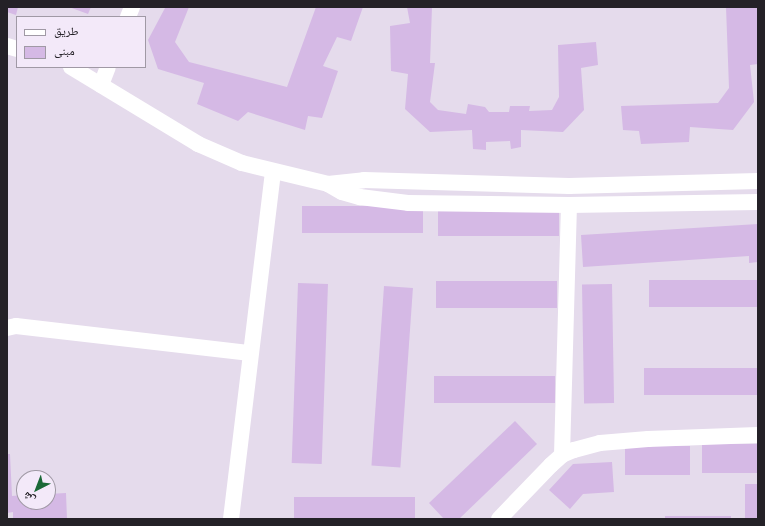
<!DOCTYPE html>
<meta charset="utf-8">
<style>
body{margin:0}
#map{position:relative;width:765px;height:526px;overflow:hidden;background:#e5dbec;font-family:"Libre Baskerville","Noto Naskh Arabic",serif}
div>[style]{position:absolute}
.building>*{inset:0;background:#d5b9e5;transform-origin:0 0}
.minor>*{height:16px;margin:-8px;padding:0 8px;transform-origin:8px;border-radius:8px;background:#fff}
span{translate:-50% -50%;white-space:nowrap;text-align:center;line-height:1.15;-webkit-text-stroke:3.5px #f3e9f9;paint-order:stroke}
.frame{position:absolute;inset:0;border:8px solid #242127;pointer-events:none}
.legend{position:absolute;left:16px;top:16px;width:130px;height:52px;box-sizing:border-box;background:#f3e9f9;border:1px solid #a099a5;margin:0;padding:5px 7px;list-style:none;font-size:12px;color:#242127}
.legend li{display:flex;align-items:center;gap:8px;height:20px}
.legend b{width:20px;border:1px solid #a099a5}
.north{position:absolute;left:16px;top:470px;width:40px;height:40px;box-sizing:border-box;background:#f3e9f9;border:1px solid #a099a5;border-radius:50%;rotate:222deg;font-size:11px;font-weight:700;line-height:16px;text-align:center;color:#242127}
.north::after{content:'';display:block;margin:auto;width:14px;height:18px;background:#1a6837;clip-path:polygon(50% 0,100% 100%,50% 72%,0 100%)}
</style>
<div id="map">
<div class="building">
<i style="clip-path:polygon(7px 7px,18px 7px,16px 15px,7px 12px)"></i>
<i style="clip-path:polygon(69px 7px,91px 7px,88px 14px)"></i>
<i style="clip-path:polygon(162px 7px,189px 7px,175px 42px,189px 62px,287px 87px,316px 7px,363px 7px,351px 41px,337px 37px,323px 66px,338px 71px,322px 118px,308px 116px,305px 130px,248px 112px,238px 121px,197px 104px,204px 83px,158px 69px,148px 40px,165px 8px)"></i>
<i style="clip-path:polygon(407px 7px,432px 7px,430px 63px,435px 63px,430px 102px,438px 110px,466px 114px,468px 104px,485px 107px,489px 112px,509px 112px,510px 106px,530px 106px,529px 111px,552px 110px,559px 97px,558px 45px,596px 42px,598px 65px,581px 68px,584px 110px,563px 132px,521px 130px,521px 147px,511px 149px,510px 141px,486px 142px,486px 150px,473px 149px,472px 130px,430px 132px,405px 109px,408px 74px,391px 71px,390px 26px,410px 23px)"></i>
<i style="clip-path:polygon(726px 7px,758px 7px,758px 64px,750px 65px,754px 102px,733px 130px,690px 127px,689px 142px,641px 144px,639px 131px,623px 130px,621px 106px,718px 103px,729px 88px)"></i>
<i style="left:423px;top:206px;width:27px;height:121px;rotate:90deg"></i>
<i style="left:559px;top:209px;width:27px;height:121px;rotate:90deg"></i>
<i style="clip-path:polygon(758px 224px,758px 262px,749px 263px,749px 256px,583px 267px,581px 235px)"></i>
<i style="left:758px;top:280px;width:27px;height:109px;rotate:90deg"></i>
<i style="left:557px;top:281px;width:27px;height:121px;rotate:90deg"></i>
<i style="left:298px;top:283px;width:30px;height:180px;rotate:2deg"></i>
<i style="left:612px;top:284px;width:119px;height:30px;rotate:89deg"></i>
<i style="left:384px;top:286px;width:29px;height:180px;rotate:4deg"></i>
<i style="left:758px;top:368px;width:27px;height:114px;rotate:90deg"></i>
<i style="left:555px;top:376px;width:27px;height:121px;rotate:90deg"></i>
<i style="clip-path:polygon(515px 421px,537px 444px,459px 519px,444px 519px,429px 503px)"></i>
<i style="left:702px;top:444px;width:56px;height:29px"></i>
<i style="left:625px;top:446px;width:65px;height:29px"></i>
<i style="clip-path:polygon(7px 454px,10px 454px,12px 496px,24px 495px,24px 502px,48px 502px,48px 494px,66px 493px,67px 519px,13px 519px,13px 512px,7px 513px)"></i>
<i style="clip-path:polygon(612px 462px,614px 492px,583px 494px,570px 509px,549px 490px,573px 464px)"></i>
<i style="left:745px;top:484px;width:13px;height:35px"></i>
<i style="left:415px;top:497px;width:22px;height:121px;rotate:90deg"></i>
<i style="left:665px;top:516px;width:66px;height:3px"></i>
</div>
<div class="minor">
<i style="left:128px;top:17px;width:11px;rotate:-68deg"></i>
<i style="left:7px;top:46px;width:10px;rotate:17deg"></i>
<i style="left:71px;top:67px;width:149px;rotate:31.2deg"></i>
<i style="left:198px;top:144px;width:48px;rotate:23.4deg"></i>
<i style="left:242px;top:163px;width:89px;rotate:13.7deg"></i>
<i style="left:328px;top:184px;width:16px;rotate:30deg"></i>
<i style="left:342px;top:192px;width:19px;rotate:16deg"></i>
<i style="left:360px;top:197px;width:48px;rotate:7.1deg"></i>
<i style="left:408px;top:203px;width:161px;rotate:0.7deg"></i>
<i style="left:569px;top:205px;width:189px;rotate:-0.9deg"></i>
<i style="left:101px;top:85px;width:19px;rotate:-69deg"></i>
<i style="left:328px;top:184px;width:36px;rotate:-6deg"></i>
<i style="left:364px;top:180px;width:205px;rotate:1.7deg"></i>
<i style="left:569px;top:186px;width:189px;rotate:-1.5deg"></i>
<i style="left:7px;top:328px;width:9px;rotate:-13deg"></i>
<i style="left:16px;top:326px;width:236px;rotate:6.6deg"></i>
<i style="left:562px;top:455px;width:250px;rotate:-88.4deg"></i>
<i style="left:231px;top:519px;width:350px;rotate:-83.1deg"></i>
<i style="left:499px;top:519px;width:75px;rotate:-46.1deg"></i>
<i style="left:551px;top:465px;width:15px;rotate:-42deg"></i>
<i style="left:562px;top:455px;width:13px;rotate:-23deg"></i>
<i style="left:574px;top:450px;width:27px;rotate:-15deg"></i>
<i style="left:600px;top:443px;width:48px;rotate:-4.8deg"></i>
<i style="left:648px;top:439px;width:110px;rotate:-2.1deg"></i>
</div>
<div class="frame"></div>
<ul class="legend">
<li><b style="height:5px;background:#fff"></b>طريق</li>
<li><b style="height:11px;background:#d5b9e5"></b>مبنى</li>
</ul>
<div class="north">ش</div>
</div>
